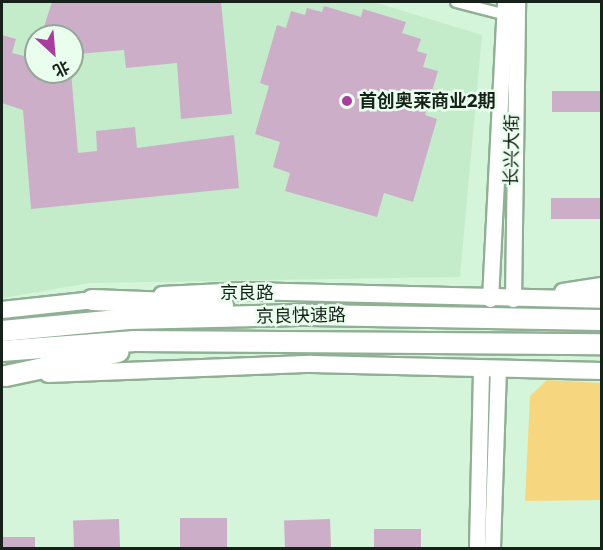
<!DOCTYPE html>
<meta charset="utf-8">
<style>
body{margin:0}
#map{position:relative;width:603px;height:550px;overflow:hidden;background:#d4f5da;font-family:Montserrat,"Noto Sans SC",sans-serif}
div>[style]{position:absolute}
.built>*{inset:0;background:#c4eccb}
.green>*{inset:0;background:#f6d780}
.building>*{inset:0;background:#ccaec8;transform-origin:0 0}
.roads{filter:drop-shadow(2px 0 #90af95) drop-shadow(-2px 0 #90af95) drop-shadow(0 2px #90af95) drop-shadow(0 -2px #90af95)}
.street>*{height:10px;margin:-5px;padding:0 5px;transform-origin:5px;border-radius:5px;background:#fff}
.secondary>*{height:15px;margin:-7.5px;padding:0 7.5px;transform-origin:7.5px;border-radius:7.5px;background:#fff}
.primary>*{height:16px;margin:-8px;padding:0 8px;transform-origin:8px;border-radius:8px;background:#fff}
.highway>*{height:20px;margin:-10px;padding:0 10px;transform-origin:10px;border-radius:10px;background:#fff}
.dots>*{width:16px;height:16px;translate:-50% -50%;box-sizing:border-box;border:3px solid #eafeee;border-radius:50%}
span{translate:-50% -50%;white-space:nowrap;text-align:center;line-height:1.15;-webkit-text-stroke:5px #eafeee;paint-order:stroke}
.poi-label{font-size:18px;color:#162219;font-weight:700}
.left{translate:0 -50%;text-align:left}
.street-label{font-size:18px;color:#162219}
.frame{position:absolute;inset:0;border:3px solid #162219;pointer-events:none}
.north{position:absolute;left:24px;top:24px;width:60px;height:60px;box-sizing:border-box;background:#eafeee;border:2px solid #95a699;border-radius:50%;rotate:154deg;font-size:16px;font-weight:700;line-height:24px;text-align:center;color:#162219}
.north::after{content:'';display:block;margin:auto;width:21px;height:27px;background:#a63d9f;clip-path:polygon(50% 0,100% 100%,50% 72%,0 100%)}
</style>
<div id="map">
<div class="built">
<i style="clip-path:polygon(evenodd,2px 2px,374px 2px,482px 35px,460px 277px,90px 283px,2px 298px,2px 2px,36px 36px,72px 36px,72px 72px,36px 72px,36px 36px)"></i>
</div>
<div class="green">
<i style="clip-path:polygon(547px 380px,601px 383px,601px 500px,525px 501px,530px 396px)"></i>
</div>
<div class="building">
<i style="clip-path:polygon(52px 2px,221px 2px,232px 114px,181px 119px,177px 63px,126px 68px,124px 50px,78px 54px,72px 51px,72px 36px,41px 36px)"></i>
<i style="clip-path:polygon(324px 6px,361px 17px,363px 9px,406px 22px,402px 33px,421px 39px,417px 51px,427px 54px,423px 67px,438px 71px,425px 115px,437px 119px,413px 202px,384px 193px,377px 217px,285px 191px,290px 173px,273px 167px,280px 142px,255px 134px,269px 86px,260px 83px,277px 25px,286px 28px,291px 11px,305px 15px,307px 8px,322px 12px)"></i>
<i style="clip-path:polygon(2px 35px,16px 39px,12px 53px,36px 59px,36px 72px,71px 72px,78px 153px,97px 151px,96px 131px,135px 127px,137px 148px,234px 135px,239px 188px,31px 209px,23px 110px,2px 103px)"></i>
<i style="left:552px;top:91px;width:50px;height:21px"></i>
<i style="left:551px;top:198px;width:51px;height:21px"></i>
<i style="left:227px;top:518px;width:31px;height:47px;rotate:90deg"></i>
<i style="left:119px;top:519px;width:30px;height:46px;rotate:88deg"></i>
<i style="left:330px;top:519px;width:30px;height:46px;rotate:88deg"></i>
<i style="left:421px;top:529px;width:20px;height:47px;rotate:90deg"></i>
<i style="left:2px;top:537px;width:33px;height:12px"></i>
</div>
<div class="roads">
<div class="street">
<i style="left:456px;top:2px;width:56px;rotate:14.5deg"></i>
</div>
<div class="secondary">
<i style="left:490px;top:299px;width:297px;rotate:-87.1deg"></i>
<i style="left:513px;top:299px;width:297px;rotate:-89.2deg"></i>
<i style="left:477px;top:548px;width:178px;rotate:-88.7deg"></i>
<i style="left:492px;top:548px;width:178px;rotate:-88.1deg"></i>
</div>
<div class="primary">
<i style="left:563px;top:292px;width:39px;rotate:-9deg"></i>
<i style="left:162px;top:295px;width:83px;rotate:-2.8deg"></i>
<i style="left:245px;top:291px;width:357px;rotate:1.4deg"></i>
<i style="left:2px;top:310px;width:102px;rotate:-6.2deg"></i>
<i style="left:48px;top:374px;width:264px;rotate:-2.2deg"></i>
<i style="left:312px;top:364px;width:290px;rotate:1.4deg"></i>
</div>
<div class="highway">
<i style="left:92px;top:300px;width:131px;rotate:2.2deg"></i>
<i style="left:2px;top:331px;width:127px;rotate:-5.4deg"></i>
<i style="left:128px;top:319px;width:182px;rotate:-1.3deg"></i>
<i style="left:310px;top:315px;width:292px;rotate:1deg"></i>
<i style="left:2px;top:351px;width:133px;rotate:-4.3deg"></i>
<i style="left:135px;top:341px;width:467px;rotate:0.4deg"></i>
<i style="left:6px;top:376px;width:115px;rotate:-12.1deg"></i>
</div>
</div>
<div class="dots">
<i style="left:347px;top:101px;background:#a63d9f"></i>
</div>
<div class="poi-label">
<span class="left" style="left:359px;top:101px">首创奥莱商业2期</span>
</div>
<div class="street-label">
<span style="left:512px;top:150px;rotate:-89deg">长兴大街</span>
<span style="left:247px;top:293px">京良路</span>
<span style="left:301px;top:316px;rotate:-1deg">京良快速路</span>
</div>
<div class="frame"></div>
<div class="north">北</div>
</div>
